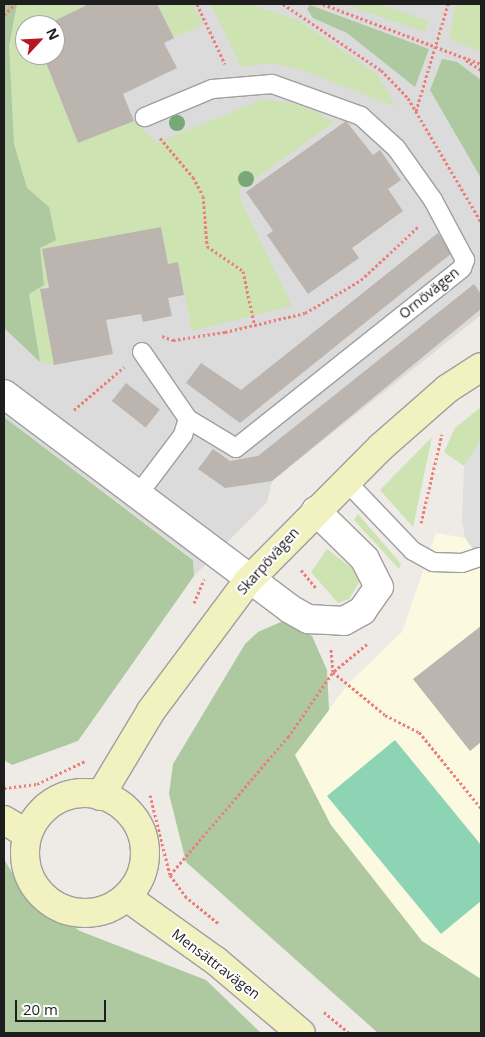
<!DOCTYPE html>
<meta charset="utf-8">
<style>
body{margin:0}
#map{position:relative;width:485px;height:1037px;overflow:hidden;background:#eeebe6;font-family:"Open Sans",sans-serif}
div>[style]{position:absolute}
.residential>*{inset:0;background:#dcdbdc}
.education>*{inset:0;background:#fbfae1}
.grass>*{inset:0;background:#cde3b1}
.forest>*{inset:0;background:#aec99f}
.pitch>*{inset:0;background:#8dd4b4}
.parking>*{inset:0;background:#dedede}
.building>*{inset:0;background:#bbb4af;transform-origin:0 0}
.path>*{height:3px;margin-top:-1.5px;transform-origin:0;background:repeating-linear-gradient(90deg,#ea7f7b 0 2.5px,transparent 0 5px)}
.roads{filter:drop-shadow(1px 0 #9f9f9f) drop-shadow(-1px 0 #9f9f9f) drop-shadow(0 1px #9f9f9f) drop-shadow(0 -1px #9f9f9f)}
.lane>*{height:18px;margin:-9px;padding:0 9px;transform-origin:9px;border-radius:9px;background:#fff}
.street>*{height:28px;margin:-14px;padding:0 14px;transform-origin:14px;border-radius:14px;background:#fff}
.secondary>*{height:28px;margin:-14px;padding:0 14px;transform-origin:14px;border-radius:14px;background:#f2f2c0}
.secondary>.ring{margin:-14px;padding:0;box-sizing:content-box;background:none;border:28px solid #f2f2c0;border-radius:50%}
.trees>*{width:16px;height:16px;margin:-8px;border-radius:50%;background:#78a876}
span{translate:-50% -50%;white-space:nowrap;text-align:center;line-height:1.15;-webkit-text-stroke:4px #fff;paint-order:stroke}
.street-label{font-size:14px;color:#1e1e1e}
.frame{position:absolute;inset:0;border:5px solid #1e1e1e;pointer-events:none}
.north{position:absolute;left:15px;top:15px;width:50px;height:50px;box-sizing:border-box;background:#fff;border:1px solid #a5a5a5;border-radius:50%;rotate:65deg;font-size:14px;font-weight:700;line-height:20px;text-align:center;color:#1e1e1e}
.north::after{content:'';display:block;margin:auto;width:18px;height:22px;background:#b61721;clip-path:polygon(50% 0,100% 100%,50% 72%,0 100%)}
.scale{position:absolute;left:15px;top:1000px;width:91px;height:22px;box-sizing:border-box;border:2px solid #1e1e1e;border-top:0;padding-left:6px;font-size:15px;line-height:18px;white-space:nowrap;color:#1e1e1e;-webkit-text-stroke:4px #fff;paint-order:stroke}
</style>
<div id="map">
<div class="residential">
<i style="clip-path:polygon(evenodd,4px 4px,481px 4px,481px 315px,272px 481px,267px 502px,194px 576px,193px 559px,4px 417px,4px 4px,25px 25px,55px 25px,55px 55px,25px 55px,25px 25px)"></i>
</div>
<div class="education">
<i style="clip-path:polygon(436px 533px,465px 538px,481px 560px,481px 1033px,405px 1033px,295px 755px,348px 684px,402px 632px)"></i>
</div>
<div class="grass">
<i style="clip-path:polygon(17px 4px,89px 4px,46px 25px,25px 25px,25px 55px,43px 55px,78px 143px,134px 121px,156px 143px,264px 99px,301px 105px,334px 122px,240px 189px,240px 199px,292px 306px,192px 331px,178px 263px,168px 264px,161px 227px,40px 289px,54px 365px,40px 362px,29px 294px,44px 285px,40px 248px,49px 207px,27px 188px,14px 144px,9px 46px)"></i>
<i style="clip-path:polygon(157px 4px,193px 4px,203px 24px,174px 38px)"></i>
<i style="clip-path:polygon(211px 4px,248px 4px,296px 19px,377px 74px,396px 107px,300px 69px,269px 63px,241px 67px)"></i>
<i style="clip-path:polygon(342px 4px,380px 4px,429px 21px,425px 32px)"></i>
<i style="clip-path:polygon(456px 4px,481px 4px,481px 52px,449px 39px)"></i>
<i style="clip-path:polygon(481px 407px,481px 440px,464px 466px,444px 452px,455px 428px)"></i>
<i style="clip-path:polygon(432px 437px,413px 527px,380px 490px)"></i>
<i style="clip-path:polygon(358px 514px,401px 564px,399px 569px,354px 520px)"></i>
<i style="clip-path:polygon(327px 549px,352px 568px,360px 581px,349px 599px,338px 603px,311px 572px)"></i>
</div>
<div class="forest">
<i style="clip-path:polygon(4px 4px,17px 4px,9px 46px,14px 144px,27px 188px,49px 207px,56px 240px,40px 248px,44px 285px,29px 294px,40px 362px,4px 328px)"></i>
<i style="clip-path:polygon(310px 5px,429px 49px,415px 87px,347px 33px,313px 18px,307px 9px)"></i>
<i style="clip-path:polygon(442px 59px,457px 62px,481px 80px,481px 178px,430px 90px)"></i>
<i style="clip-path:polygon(4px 417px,193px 560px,194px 576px,78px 741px,12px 765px,4px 760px)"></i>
<i style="clip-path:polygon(283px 621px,312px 636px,327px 670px,329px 710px,295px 755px,331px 825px,422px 941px,481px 979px,481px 1033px,378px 1033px,186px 862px,169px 794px,173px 764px,245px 644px,258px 632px)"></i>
<i style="clip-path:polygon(4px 859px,26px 896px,80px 931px,206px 980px,261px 1033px,4px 1033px)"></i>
</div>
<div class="pitch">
<i style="clip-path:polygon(395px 740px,481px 845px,481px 901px,441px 934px,327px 796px)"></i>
</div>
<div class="parking">
<i style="clip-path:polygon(481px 440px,481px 560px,465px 538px,462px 520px,464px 466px)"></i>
</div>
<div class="building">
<i style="clip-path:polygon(89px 4px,157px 4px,174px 38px,164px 43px,177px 68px,123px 94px,134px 121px,78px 143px,43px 55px,55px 55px,55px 25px,46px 25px)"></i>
<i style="clip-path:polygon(346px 121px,373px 155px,380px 150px,401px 180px,388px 189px,403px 211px,352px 248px,359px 258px,308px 294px,267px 235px,273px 231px,246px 192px)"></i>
<i style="clip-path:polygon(161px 227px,168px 264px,178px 262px,184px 295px,168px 298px,172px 316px,143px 322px,141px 314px,106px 320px,113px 354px,54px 365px,40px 289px,49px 288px,42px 249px)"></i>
<i style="clip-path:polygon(438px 233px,452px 253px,240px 423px,186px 383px,201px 363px,241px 390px)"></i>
<i style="clip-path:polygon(474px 284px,481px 294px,481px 309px,272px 481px,225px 488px,198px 469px,213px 449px,230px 461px,258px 456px)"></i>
<i style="left:126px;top:383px;width:43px;height:23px;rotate:38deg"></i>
<i style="clip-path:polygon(481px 626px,481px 742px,470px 751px,413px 679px)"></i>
</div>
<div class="path">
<i style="left:197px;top:4px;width:66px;rotate:65deg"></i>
<i style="left:283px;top:4px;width:118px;rotate:34deg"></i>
<i style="left:381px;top:70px;width:39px;rotate:46deg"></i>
<i style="left:408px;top:98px;width:144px;rotate:59.5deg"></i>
<i style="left:323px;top:4px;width:169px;rotate:20.8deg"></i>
<i style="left:4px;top:15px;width:16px;rotate:-45deg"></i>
<i style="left:466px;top:60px;width:18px;rotate:34deg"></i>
<i style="left:416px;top:111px;width:112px;rotate:-73.3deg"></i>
<i style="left:160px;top:138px;width:51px;rotate:49.8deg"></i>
<i style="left:193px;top:177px;width:21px;rotate:62deg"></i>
<i style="left:203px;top:196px;width:50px;rotate:85.4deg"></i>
<i style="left:207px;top:246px;width:44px;rotate:34.8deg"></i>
<i style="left:243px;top:271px;width:53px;rotate:78.1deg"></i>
<i style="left:162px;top:336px;width:12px;rotate:20deg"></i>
<i style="left:173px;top:340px;width:53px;rotate:-8.7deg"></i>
<i style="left:225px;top:332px;width:82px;rotate:-13.4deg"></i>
<i style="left:305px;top:313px;width:65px;rotate:-30.5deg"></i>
<i style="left:361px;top:280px;width:79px;rotate:-43deg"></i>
<i style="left:74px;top:410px;width:66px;rotate:-40.7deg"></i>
<i style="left:421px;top:523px;width:91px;rotate:-76.7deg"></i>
<i style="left:301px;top:570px;width:23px;rotate:50deg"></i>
<i style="left:194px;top:603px;width:26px;rotate:-67deg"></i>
<i style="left:367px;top:644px;width:44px;rotate:140.5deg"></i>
<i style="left:333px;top:672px;width:67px;rotate:39.6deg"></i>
<i style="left:385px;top:715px;width:38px;rotate:27deg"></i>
<i style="left:419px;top:732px;width:98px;rotate:50.8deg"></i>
<i style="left:4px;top:788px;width:33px;rotate:-7deg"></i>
<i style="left:37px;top:784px;width:53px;rotate:-25.6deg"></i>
<i style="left:150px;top:795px;width:82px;rotate:76deg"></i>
<i style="left:170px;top:875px;width:26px;rotate:54deg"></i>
<i style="left:185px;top:896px;width:43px;rotate:39.3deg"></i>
<i style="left:170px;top:875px;width:182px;rotate:-49.5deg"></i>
<i style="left:288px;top:737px;width:79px;rotate:-55.3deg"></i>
<i style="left:333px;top:672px;width:24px;rotate:-95deg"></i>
<i style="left:324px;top:1012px;width:33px;rotate:40deg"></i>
</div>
<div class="roads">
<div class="lane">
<i style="left:142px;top:352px;width:81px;rotate:55.5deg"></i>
<i style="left:346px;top:481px;width:97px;rotate:46.3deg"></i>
<i style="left:413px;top:551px;width:23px;rotate:29deg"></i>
<i style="left:433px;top:562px;width:29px;rotate:2deg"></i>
<i style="left:462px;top:563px;width:18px;rotate:-19deg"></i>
<i style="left:137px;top:496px;width:76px;rotate:-53deg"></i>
<i style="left:183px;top:435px;width:17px;rotate:-73deg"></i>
<i style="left:188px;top:419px;width:56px;rotate:31.1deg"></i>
<i style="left:236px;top:448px;width:289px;rotate:-38.5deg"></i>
<i style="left:462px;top:268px;width:9px;rotate:-69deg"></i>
<i style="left:465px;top:260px;width:68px;rotate:-118.1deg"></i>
<i style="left:433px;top:200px;width:64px;rotate:-125.4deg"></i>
<i style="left:396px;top:148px;width:47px;rotate:-137.6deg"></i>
<i style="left:361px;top:116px;width:95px;rotate:-160.2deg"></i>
<i style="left:272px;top:84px;width:60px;rotate:175.2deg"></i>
<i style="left:212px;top:89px;width:73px;rotate:157.3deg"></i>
</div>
<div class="street">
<i style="left:4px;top:394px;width:358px;rotate:36.9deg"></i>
<i style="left:290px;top:609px;width:21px;rotate:29deg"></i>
<i style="left:308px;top:619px;width:36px;rotate:3deg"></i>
<i style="left:344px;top:621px;width:21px;rotate:-29deg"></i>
<i style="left:362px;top:611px;width:29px;rotate:-55deg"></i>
<i style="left:379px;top:587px;width:31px;rotate:-117deg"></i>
<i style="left:365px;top:559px;width:69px;rotate:-135.6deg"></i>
</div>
<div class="secondary">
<i class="ring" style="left:25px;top:793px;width:92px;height:92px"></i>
<i style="left:100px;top:796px;width:99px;rotate:-59deg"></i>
<i style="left:151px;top:711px;width:162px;rotate:-53.3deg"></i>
<i style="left:248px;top:581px;width:189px;rotate:-45.2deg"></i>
<i style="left:381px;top:447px;width:88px;rotate:-41.3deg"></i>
<i style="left:447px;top:389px;width:40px;rotate:-32.9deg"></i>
<i style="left:4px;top:820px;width:26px;rotate:31deg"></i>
<i style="left:128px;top:898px;width:108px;rotate:35.6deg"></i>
<i style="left:216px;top:961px;width:111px;rotate:40.3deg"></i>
</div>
</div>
<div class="trees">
<i style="left:177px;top:123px"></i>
<i style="left:246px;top:179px"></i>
</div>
<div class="street-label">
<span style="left:429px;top:293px;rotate:-39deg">Ornövägen</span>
<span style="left:268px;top:561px;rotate:-48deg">Skarpövägen</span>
<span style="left:216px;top:964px;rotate:37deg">Mensättravägen</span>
</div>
<div class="frame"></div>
<div class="north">N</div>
<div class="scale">20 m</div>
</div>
